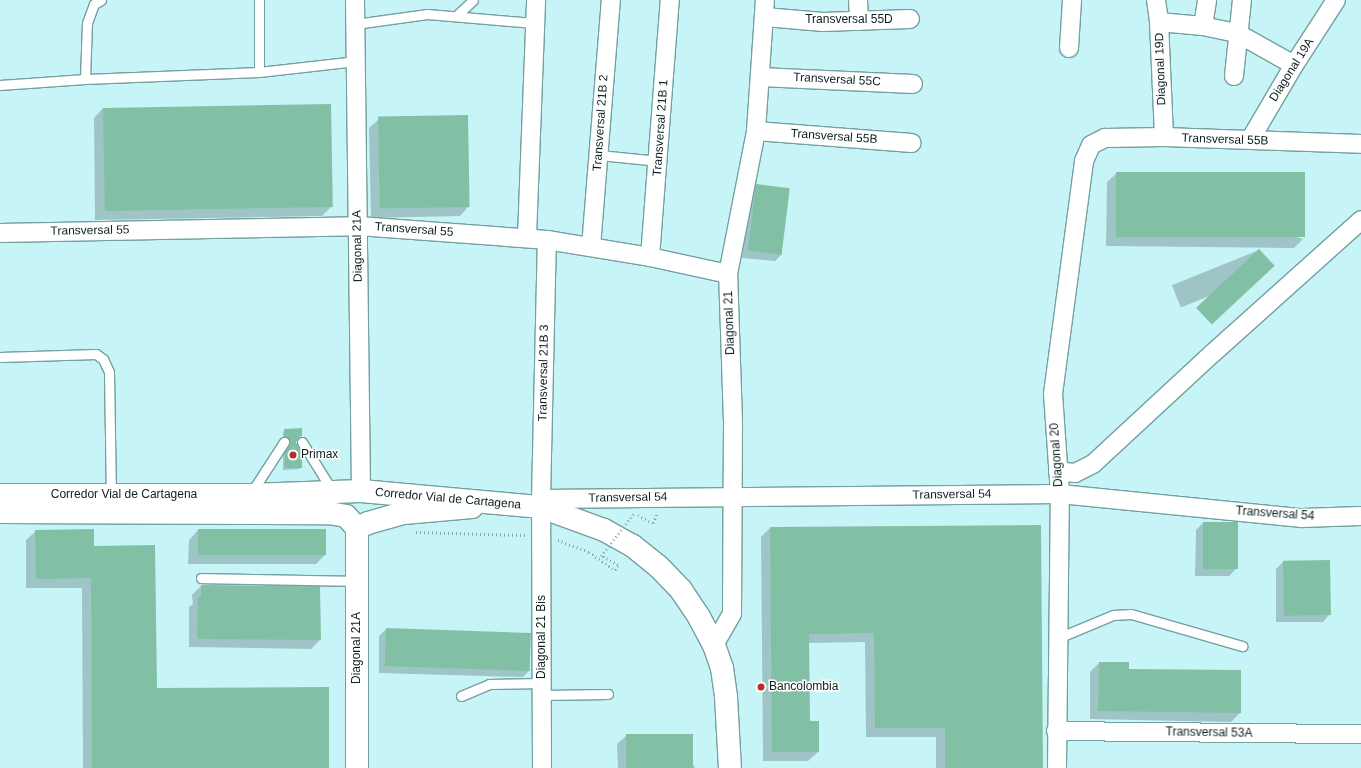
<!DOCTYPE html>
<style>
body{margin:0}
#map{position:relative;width:1361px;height:768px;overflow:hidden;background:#c7f5f7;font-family:Helvetica,sans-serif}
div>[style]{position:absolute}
.shadow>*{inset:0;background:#0003;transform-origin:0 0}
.building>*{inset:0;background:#82c0a6;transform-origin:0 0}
.path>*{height:2.5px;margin-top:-1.25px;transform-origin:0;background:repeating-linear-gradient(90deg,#82a6a7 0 1px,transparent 0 4px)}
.roads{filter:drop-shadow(1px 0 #74a0a2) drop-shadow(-1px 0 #74a0a2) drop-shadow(0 1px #74a0a2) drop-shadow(0 -1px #74a0a2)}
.lane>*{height:9px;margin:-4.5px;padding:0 4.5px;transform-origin:4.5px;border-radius:4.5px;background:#fff}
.street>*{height:18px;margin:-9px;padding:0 9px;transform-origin:9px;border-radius:9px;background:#fff}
.secondary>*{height:22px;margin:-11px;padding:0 11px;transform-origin:11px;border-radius:11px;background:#fff}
.primary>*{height:22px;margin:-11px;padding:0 11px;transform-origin:11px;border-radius:11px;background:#fff}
.path-bridge>*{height:2.5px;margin-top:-1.25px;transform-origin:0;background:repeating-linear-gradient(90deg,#82a6a7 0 1px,transparent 0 4px)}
.dots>*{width:11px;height:11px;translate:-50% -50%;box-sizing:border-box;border:2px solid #fff;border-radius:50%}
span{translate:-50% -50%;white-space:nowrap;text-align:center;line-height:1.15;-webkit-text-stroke:3px #fff;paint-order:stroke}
.street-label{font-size:12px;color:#0d1f20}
.poi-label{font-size:12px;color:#0d1f20}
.left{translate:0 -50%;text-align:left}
</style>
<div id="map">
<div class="shadow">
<i style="clip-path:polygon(103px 108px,332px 206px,322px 216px,95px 220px,94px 118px)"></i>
<i style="clip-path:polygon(379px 119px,469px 206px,460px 216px,371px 218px,369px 128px)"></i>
<i style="clip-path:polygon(1117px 173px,1303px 239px,1294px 248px,1106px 246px,1107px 182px)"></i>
<i style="clip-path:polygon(757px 186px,782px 254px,775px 261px,742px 258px,749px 193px)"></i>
<i style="left:1259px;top:250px;width:24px;height:94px;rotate:68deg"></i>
<i style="clip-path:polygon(285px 430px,301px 436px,295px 442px,301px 467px,299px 469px,283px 470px,283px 455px,288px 445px,286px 439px,283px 438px,283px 432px)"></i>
<i style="clip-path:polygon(1203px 523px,1236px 569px,1229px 576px,1195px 576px,1196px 530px)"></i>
<i style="clip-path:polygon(770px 528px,1042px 768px,936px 768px,936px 737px,866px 737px,865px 642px,808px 643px,809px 722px,818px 752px,808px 761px,763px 761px,761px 537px)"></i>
<i style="clip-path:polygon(198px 530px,325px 555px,316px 564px,188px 564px,189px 540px)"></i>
<i style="clip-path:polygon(36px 531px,93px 547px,156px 689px,328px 768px,83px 768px,82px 588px,26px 588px,26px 540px)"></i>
<i style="clip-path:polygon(1329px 561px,1330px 614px,1323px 622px,1276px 622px,1276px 569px,1283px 562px)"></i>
<i style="clip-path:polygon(201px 586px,319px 587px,320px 640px,311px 649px,189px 647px,189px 607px,193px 604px,192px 595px)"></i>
<i style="clip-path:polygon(386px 629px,530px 670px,523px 677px,379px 673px,379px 636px)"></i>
<i style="clip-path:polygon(1099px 663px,1128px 670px,1240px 713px,1231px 722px,1090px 719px,1090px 672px)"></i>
<i style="clip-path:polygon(627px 735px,695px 766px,694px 768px,618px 768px,617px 744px)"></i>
</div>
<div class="building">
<i style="left:331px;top:104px;width:103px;height:228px;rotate:89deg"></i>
<i style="left:468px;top:115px;width:92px;height:90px;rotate:89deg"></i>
<i style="left:1116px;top:172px;width:189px;height:65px"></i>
<i style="left:756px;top:184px;width:34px;height:67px;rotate:7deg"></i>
<i style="left:1259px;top:249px;width:23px;height:86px;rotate:47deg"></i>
<i style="clip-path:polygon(302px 428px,302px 436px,299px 437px,296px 442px,302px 454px,302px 468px,285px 468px,285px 452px,290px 442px,288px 437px,284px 436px,284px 429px)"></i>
<i style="left:1203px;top:522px;width:35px;height:47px"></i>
<i style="clip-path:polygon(1041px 525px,1043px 768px,945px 768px,945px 728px,875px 728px,874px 633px,809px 634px,810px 721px,819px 721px,819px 752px,772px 752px,770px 527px)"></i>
<i style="clip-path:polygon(94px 529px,94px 546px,155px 545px,157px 688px,329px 687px,329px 768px,92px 768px,91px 578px,36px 579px,35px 530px)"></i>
<i style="left:198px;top:529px;width:128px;height:26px"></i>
<i style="left:1330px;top:560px;width:55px;height:47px;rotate:89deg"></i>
<i style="clip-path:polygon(201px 585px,320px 586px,321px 640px,197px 639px,198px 597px,201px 597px)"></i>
<i style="left:386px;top:628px;width:145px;height:38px;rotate:2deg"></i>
<i style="clip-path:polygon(1099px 662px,1129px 662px,1129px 669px,1241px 670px,1241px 713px,1098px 711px)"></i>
<i style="left:626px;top:734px;width:67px;height:34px"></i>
</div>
<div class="path">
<i style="left:638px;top:515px;width:17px;rotate:28deg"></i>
<i style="left:653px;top:523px;width:11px;rotate:-68deg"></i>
<i style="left:416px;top:532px;width:109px;rotate:1.6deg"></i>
<i style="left:558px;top:540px;width:33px;rotate:21deg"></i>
<i style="left:589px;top:552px;width:32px;rotate:35deg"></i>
<i style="left:615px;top:570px;width:6px;rotate:-59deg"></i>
<i style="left:618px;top:565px;width:19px;rotate:-152deg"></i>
</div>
<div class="roads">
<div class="lane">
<i style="left:259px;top:0;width:72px;rotate:90deg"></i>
<i style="left:456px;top:16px;width:23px;rotate:-43deg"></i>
<i style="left:355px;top:24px;width:73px;rotate:-7.9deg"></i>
<i style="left:427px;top:14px;width:107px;rotate:4.8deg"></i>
<i style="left:85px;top:79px;width:56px;rotate:-88deg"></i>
<i style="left:87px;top:23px;width:20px;rotate:-70deg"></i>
<i style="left:94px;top:4px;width:8px;rotate:-30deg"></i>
<i style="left:0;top:85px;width:85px;rotate:-4deg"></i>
<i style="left:85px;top:79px;width:174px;rotate:-2.3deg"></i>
<i style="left:259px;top:72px;width:98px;rotate:-6.5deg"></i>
<i style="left:599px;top:155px;width:60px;rotate:5.7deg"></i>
<i style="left:0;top:357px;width:96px;rotate:-1.8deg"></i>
<i style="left:96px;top:354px;width:9px;rotate:36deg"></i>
<i style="left:103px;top:359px;width:14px;rotate:65deg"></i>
<i style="left:109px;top:372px;width:123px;rotate:89.1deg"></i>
<i style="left:302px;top:442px;width:59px;rotate:58.2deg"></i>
<i style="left:251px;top:493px;width:61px;rotate:-57.1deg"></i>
<i style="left:201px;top:578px;width:156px;rotate:1.1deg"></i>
<i style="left:1058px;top:638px;width:60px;rotate:-22.7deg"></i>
<i style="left:1113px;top:615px;width:18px;rotate:-3deg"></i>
<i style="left:1131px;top:614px;width:116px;rotate:16.1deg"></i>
<i style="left:542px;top:695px;width:66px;rotate:-0.9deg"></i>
<i style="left:461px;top:696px;width:30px;rotate:-23deg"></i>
<i style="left:489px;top:684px;width:53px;rotate:-1.1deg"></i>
</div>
<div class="street">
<i style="left:355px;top:0;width:491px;rotate:89.3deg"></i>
<i style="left:858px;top:0;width:21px;rotate:87deg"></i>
<i style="left:1156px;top:0;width:22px;rotate:82deg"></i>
<i style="left:1159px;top:22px;width:115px;rotate:87.5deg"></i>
<i style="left:765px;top:17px;width:58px;rotate:4.9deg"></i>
<i style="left:823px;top:22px;width:87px;rotate:-2deg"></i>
<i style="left:1159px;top:22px;width:44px;rotate:5.2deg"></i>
<i style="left:1203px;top:26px;width:35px;rotate:12deg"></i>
<i style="left:1237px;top:33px;width:65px;rotate:29.3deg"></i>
<i style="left:1203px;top:26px;width:26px;rotate:-81deg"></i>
<i style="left:1069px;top:48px;width:48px;rotate:-86.4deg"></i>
<i style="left:1234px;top:76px;width:76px;rotate:-84deg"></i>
<i style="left:760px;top:77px;width:153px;rotate:2.6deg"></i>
<i style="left:756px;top:131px;width:156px;rotate:4.4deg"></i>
<i style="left:1250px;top:140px;width:87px;rotate:-59.6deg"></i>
<i style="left:1294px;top:65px;width:77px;rotate:-57.1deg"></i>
<i style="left:0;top:233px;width:358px;rotate:-1.1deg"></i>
<i style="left:358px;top:226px;width:190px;rotate:4.2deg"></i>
<i style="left:547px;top:240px;width:104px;rotate:9.4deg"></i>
<i style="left:650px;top:257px;width:80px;rotate:12.3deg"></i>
<i style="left:527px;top:237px;width:237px;rotate:-87.8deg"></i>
<i style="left:591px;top:247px;width:248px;rotate:-85.4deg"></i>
<i style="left:650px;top:257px;width:258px;rotate:-85.6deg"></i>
<i style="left:1058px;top:471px;width:17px;rotate:7deg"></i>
<i style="left:1075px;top:473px;width:20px;rotate:-27deg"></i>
<i style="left:1093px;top:464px;width:163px;rotate:-42.8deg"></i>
<i style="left:1213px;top:353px;width:199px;rotate:-41.9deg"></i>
<i style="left:541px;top:499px;width:519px;rotate:-0.55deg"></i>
<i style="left:1060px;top:494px;width:243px;rotate:5.7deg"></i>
<i style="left:1302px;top:518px;width:59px;rotate:-1.9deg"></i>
<i style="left:714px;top:645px;width:36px;rotate:-60deg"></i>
<i style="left:732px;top:614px;width:192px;rotate:-89.7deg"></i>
<i style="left:733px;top:422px;width:148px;rotate:-91.9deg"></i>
<i style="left:728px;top:274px;width:146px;rotate:-78.9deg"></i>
<i style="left:756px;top:131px;width:131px;rotate:-86.1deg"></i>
<i style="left:1056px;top:731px;width:305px;rotate:0.6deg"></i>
<i style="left:542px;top:768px;width:269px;rotate:-90.2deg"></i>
<i style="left:541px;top:499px;width:259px;rotate:-88.7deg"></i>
<i style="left:1057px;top:768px;width:274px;rotate:-89.4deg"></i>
<i style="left:1060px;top:494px;width:100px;rotate:-94deg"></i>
<i style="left:1053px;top:394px;width:235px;rotate:-82.4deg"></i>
<i style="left:1084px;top:161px;width:17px;rotate:-66deg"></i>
<i style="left:1091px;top:145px;width:16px;rotate:-27deg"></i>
<i style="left:1105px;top:138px;width:59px;rotate:-1deg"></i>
<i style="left:1164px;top:137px;width:197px;rotate:2deg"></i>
</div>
<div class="secondary">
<i style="left:357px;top:768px;width:240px;rotate:-90deg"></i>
<i style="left:357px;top:528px;width:12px;rotate:-24deg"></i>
<i style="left:368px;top:523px;width:37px;rotate:-16deg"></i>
<i style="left:404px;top:513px;width:68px;rotate:-5deg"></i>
</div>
<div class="primary">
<i style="left:0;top:495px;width:250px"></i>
<i style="left:250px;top:495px;width:111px;rotate:-2.1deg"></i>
<i style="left:361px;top:491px;width:181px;rotate:5.1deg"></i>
<i style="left:541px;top:507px;width:67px;rotate:20.1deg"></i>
<i style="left:604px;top:530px;width:33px;rotate:29deg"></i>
<i style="left:633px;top:546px;width:32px;rotate:39deg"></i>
<i style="left:658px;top:566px;width:33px;rotate:46deg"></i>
<i style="left:681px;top:590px;width:32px;rotate:56deg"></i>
<i style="left:699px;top:617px;width:32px;rotate:62deg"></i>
<i style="left:714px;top:645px;width:24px;rotate:71deg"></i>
<i style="left:722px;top:668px;width:29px;rotate:82deg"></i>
<i style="left:726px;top:697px;width:71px;rotate:86.8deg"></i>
<i style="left:0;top:512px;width:329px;rotate:0.2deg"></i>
<i style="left:329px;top:513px;width:17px;rotate:10deg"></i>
<i style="left:346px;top:516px;width:16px;rotate:47deg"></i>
</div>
</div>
<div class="path-bridge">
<i style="left:601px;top:556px;width:54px;rotate:-52.5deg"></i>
</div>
<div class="dots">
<i style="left:293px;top:455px;background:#ba2b2c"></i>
<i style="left:761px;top:687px;background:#ba2b2c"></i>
</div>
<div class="street-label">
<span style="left:849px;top:20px">Transversal 55D</span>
<span style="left:1161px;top:69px;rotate:-92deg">Diagonal 19D</span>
<span style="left:1292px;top:70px;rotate:-58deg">Diagonal 19A</span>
<span style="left:837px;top:80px;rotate:3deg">Transversal 55C</span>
<span style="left:601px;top:123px;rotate:-86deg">Transversal 21B 2</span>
<span style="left:661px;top:128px;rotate:-86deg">Transversal 21B 1</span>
<span style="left:834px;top:137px;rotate:4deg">Transversal 55B</span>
<span style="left:1225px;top:140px;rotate:2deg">Transversal 55B</span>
<span style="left:414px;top:230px;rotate:4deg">Transversal 55</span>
<span style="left:90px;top:231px;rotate:-1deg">Transversal 55</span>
<span style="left:358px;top:246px;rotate:-91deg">Diagonal 21A</span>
<span style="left:730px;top:323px;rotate:-92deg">Diagonal 21</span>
<span style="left:544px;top:373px;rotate:-89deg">Transversal 21B 3</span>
<span style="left:1057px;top:455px;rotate:-94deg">Diagonal 20</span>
<span style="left:124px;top:495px">Corredor Vial de Cartagena</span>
<span style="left:952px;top:495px;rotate:-1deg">Transversal 54</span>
<span style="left:628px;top:498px;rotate:-1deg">Transversal 54</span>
<span style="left:448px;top:499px;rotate:5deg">Corredor Vial de Cartagena</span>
<span style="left:1275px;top:514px;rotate:4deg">Transversal 54</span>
<span style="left:542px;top:637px;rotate:-90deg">Diagonal 21 Bis</span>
<span style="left:357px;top:648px;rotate:-90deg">Diagonal 21A</span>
<span style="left:1209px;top:733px;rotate:1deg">Transversal 53A</span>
</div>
<div class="poi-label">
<span class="left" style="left:301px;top:455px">Primax</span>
<span class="left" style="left:769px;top:687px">Bancolombia</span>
</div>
</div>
